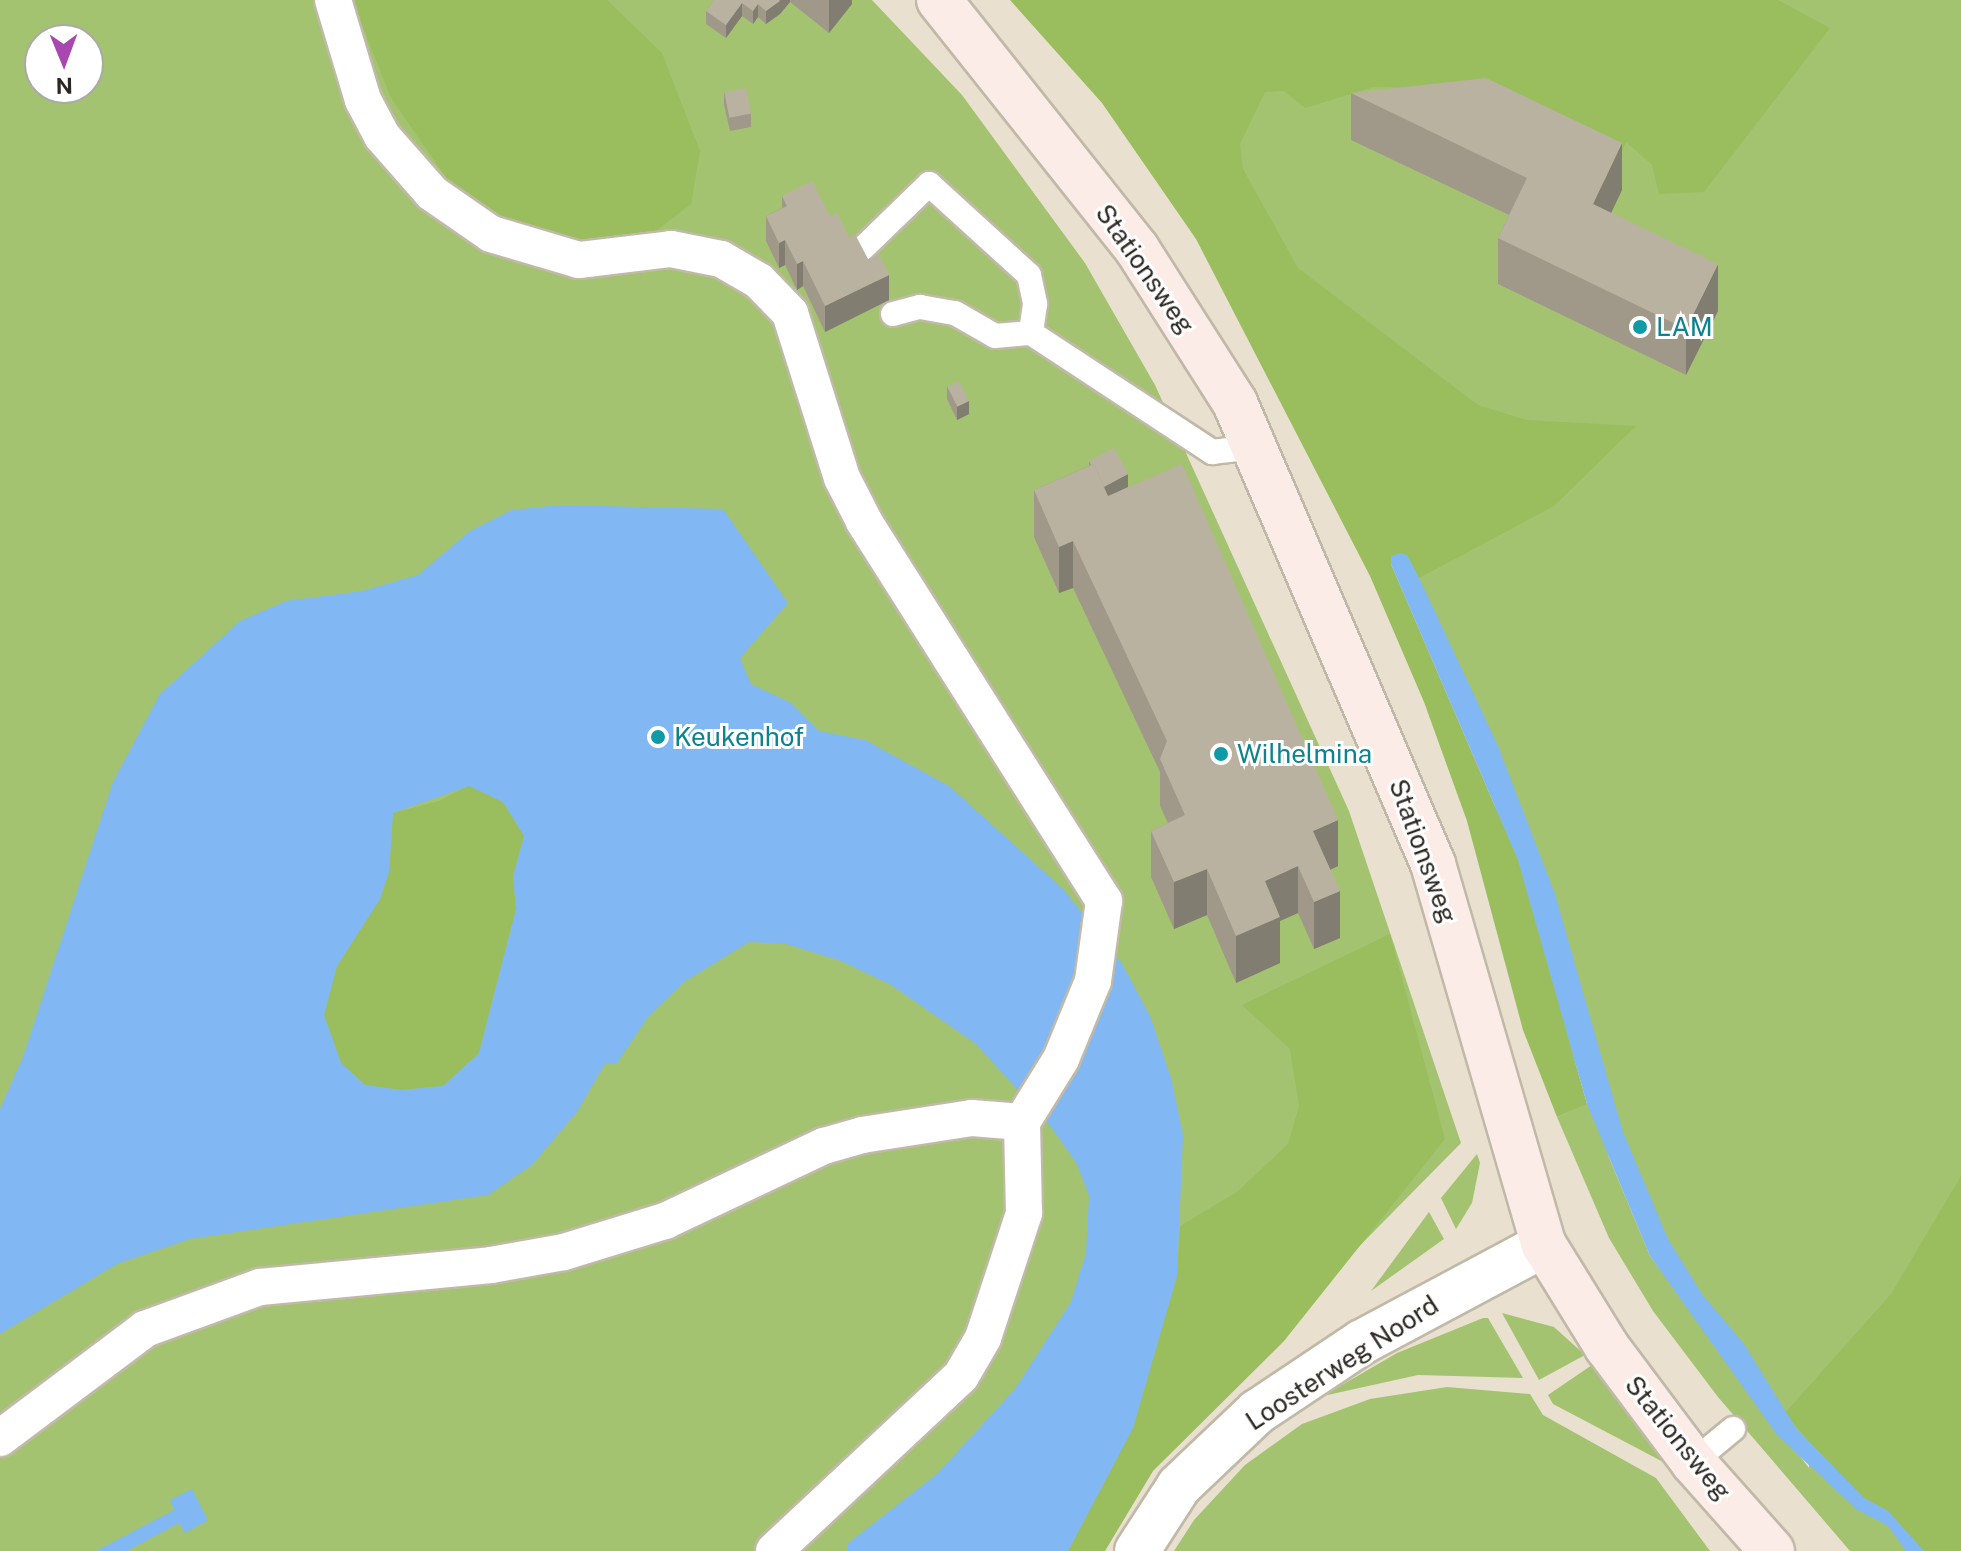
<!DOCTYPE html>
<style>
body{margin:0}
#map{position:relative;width:1961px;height:1551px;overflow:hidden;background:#e9e0cf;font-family:"Public Sans",sans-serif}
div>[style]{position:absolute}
.green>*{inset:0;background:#a4c370}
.forest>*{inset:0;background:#9abd5e}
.water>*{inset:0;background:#81b7f3}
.roads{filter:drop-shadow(2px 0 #c1b9a8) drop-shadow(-2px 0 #c1b9a8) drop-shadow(0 2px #c1b9a8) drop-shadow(0 -2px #c1b9a8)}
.service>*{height:24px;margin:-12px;padding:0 12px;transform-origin:12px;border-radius:12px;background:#fff}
.pedestrian>*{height:36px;margin:-18px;padding:0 18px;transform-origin:18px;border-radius:18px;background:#fff}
.tertiary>*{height:44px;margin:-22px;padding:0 22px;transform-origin:22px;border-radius:22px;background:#fff}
.secondary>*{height:44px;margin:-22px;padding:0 22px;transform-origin:22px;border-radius:22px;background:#fcece8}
.wall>*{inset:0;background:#a0998a}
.shaded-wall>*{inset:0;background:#827d71}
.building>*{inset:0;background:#bab2a1;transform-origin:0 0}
.dots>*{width:22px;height:22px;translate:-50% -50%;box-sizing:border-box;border:4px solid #fff;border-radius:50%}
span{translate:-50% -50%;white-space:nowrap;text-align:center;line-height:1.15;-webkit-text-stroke:6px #fff;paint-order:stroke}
.street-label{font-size:26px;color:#2b2822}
.culture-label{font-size:26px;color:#0d838f}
.left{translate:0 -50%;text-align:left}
.north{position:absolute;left:24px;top:24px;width:80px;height:80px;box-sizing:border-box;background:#fff;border:2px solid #aaa9a7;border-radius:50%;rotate:179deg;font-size:22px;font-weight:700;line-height:32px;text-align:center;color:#2b2822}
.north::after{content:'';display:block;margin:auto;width:28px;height:36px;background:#a847af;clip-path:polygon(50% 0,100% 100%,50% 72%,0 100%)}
</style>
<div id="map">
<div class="green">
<i style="clip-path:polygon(evenodd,0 0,872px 0,962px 95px,1085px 263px,1155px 385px,1349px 811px,1461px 1143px,1129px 1480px,1100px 1551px,0 1551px,0 0,40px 40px,88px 40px,88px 88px,40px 88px,40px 40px)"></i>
<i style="clip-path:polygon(evenodd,1071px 0,1961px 0,1961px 1551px,1850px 1551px,1718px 1397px,1653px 1311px,1609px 1238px,1557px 1117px,1588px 1103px,1462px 701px,1323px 396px,1071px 0,1608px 1155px,1809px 1465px,1809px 1468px,1650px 1256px,1608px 1155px)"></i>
<i style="clip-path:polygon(1477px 1154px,1480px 1163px,1472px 1203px,1456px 1229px,1441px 1198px)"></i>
<i style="clip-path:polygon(1429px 1212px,1444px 1239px,1371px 1291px)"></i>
<i style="clip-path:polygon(1502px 1313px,1554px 1327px,1585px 1355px,1539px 1380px)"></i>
<i style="clip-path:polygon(1483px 1318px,1488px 1318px,1523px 1378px,1418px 1375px,1323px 1396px,1397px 1353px)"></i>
<i style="clip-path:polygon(1592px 1365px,1669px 1465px,1553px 1404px,1548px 1395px)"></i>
<i style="clip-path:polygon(1447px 1387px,1530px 1394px,1543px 1415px,1656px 1478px,1710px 1551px,1174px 1551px,1194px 1520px,1245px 1465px,1302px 1424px,1370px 1399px)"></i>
</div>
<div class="forest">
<i style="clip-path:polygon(352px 0,607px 0,662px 53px,700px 151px,691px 204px,647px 238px,570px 242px,510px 226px,447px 179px,391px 98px)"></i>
<i style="clip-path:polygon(1010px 0,1778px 0,1830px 28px,1704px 192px,1659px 194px,1652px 165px,1626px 142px,1616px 168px,1479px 89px,1374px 87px,1305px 108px,1284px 91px,1265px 92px,1240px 144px,1243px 169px,1298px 268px,1478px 405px,1527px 420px,1636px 426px,1554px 506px,1419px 578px,1407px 555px,1391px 564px,1518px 860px,1587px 1104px,1557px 1117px,1523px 1030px,1467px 821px,1424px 702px,1370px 576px,1196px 239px,1102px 103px)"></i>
<i style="clip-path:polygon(469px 785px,503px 802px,524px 836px,513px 876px,516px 909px,479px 1053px,443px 1086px,401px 1090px,365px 1085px,341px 1063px,324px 1015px,337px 966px,380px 899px,389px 872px,393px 813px,439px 801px)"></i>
<i style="clip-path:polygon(1390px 934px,1445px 1139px,1284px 1341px,1153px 1471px,1105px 1551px,1068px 1551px,1133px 1428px,1177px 1276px,1180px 1226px,1237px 1192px,1288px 1144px,1299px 1106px,1290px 1049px,1242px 1005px)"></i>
<i style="clip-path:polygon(1961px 1176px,1961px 1551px,1924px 1551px,1888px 1511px,1864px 1498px,1815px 1449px,1785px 1413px,1891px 1294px)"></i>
</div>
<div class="water">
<i style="clip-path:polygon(evenodd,560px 505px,723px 509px,788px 603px,740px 658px,751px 684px,791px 703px,819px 731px,865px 740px,949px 786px,1063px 889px,1121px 962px,1150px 1016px,1171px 1078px,1183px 1135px,1177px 1276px,1133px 1428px,1068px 1551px,847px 1551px,847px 1544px,937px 1474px,1015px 1389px,1071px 1302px,1086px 1253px,1089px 1196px,1077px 1164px,1051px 1127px,976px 1044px,891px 985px,841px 961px,786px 944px,749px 942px,684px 982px,648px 1017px,617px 1063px,605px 1064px,577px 1112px,532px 1165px,488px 1195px,190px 1239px,117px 1264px,0 1334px,0 1109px,23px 1057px,113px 782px,160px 694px,240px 621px,286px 601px,362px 591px,418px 575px,470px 531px,512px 510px,560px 505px,469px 786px,503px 802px,524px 836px,513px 876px,516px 909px,479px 1053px,443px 1086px,401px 1090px,365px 1085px,341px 1063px,324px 1015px,337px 966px,380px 899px,389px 872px,393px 813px,469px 786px)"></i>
<i style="clip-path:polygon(1400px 553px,1407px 555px,1419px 578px,1498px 746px,1555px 894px,1623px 1132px,1668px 1239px,1702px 1294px,1744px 1344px,1796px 1428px,1864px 1498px,1888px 1511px,1924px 1551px,1906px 1551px,1888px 1526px,1856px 1509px,1777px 1435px,1650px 1256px,1587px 1104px,1518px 860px,1391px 564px,1391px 556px)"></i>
<i style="clip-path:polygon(192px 1489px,208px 1520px,185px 1533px,179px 1523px,127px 1551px,96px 1551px,174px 1510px,170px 1500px)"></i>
</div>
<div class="roads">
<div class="service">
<i style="left:861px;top:250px;width:95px;rotate:-44.1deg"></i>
<i style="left:929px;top:184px;width:135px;rotate:42.3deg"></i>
<i style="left:1029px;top:275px;width:30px;rotate:78deg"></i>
<i style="left:1035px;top:304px;width:29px;rotate:98deg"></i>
<i style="left:893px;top:314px;width:28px;rotate:-15deg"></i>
<i style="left:920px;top:307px;width:36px;rotate:10deg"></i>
<i style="left:955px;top:313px;width:46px;rotate:29.9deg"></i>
<i style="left:995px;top:336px;width:36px;rotate:-5deg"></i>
<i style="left:1031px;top:333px;width:217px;rotate:33.3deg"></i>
<i style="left:1212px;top:452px;width:42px;rotate:-6.8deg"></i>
<i style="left:1693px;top:1462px;width:52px;rotate:-39.5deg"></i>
</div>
<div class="pedestrian">
<i style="left:0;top:1438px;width:181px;rotate:-36.9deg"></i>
<i style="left:145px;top:1329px;width:122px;rotate:-20.1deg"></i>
<i style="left:260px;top:1287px;width:232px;rotate:-5.4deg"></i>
<i style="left:491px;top:1265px;width:74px;rotate:-10.1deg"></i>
<i style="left:564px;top:1252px;width:106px;rotate:-17.1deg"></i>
<i style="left:665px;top:1221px;width:176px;rotate:-25.3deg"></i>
<i style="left:824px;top:1146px;width:40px;rotate:-16deg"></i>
<i style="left:862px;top:1135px;width:111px;rotate:-8.8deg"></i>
<i style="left:972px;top:1118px;width:50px;rotate:4.6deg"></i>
<i style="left:1022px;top:1122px;width:74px;rotate:-58.2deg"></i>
<i style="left:1061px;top:1059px;width:84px;rotate:-67.7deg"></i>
<i style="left:1093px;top:981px;width:81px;rotate:-82.2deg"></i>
<i style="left:1104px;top:901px;width:449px;rotate:-122.3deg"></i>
<i style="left:864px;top:521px;width:48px;rotate:-117.1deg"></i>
<i style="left:842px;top:478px;width:173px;rotate:-107.5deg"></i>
<i style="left:790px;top:313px;width:45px;rotate:-134.1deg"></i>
<i style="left:759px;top:281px;width:44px;rotate:-149.9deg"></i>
<i style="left:721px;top:259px;width:51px;rotate:-168.7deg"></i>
<i style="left:671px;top:249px;width:93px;rotate:173.2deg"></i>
<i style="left:579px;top:260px;width:92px;rotate:-163.5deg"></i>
<i style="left:491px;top:234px;width:72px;rotate:-145.2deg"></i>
<i style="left:432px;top:193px;width:76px;rotate:-131.3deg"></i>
<i style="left:382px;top:136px;width:41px;rotate:-117.8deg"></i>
<i style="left:363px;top:100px;width:104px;rotate:-106.7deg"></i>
<i style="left:774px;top:1551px;width:256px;rotate:-43.1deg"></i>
<i style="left:961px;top:1376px;width:44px;rotate:-59.9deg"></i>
<i style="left:983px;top:1338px;width:132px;rotate:-71.8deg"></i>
<i style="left:1024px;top:1213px;width:91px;rotate:-91.3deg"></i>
</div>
<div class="tertiary">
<i style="left:1137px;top:1551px;width:77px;rotate:-57.1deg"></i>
<i style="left:1179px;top:1486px;width:108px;rotate:-43.5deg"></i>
<i style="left:1257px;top:1412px;width:126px;rotate:-33.7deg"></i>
<i style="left:1362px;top:1342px;width:206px;rotate:-28.1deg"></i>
</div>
<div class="secondary">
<i style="left:939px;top:0;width:318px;rotate:51.5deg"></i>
<i style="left:1137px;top:249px;width:183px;rotate:57.5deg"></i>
<i style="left:1235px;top:403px;width:502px;rotate:66.76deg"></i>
<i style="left:1433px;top:864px;width:397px;rotate:73.8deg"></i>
<i style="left:1544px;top:1245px;width:120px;rotate:58.3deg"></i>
<i style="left:1607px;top:1347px;width:144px;rotate:53.2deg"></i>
<i style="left:1693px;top:1462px;width:119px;rotate:48.4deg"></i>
</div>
</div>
<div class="wall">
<i style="clip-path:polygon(714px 0,852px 0,852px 4px,829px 33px,790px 2px,780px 14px,766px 24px,758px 17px,753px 24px,742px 16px,726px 38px,706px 24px,706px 11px)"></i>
<i style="clip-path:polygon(724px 92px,751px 114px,751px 127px,730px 131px,724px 105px)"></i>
<i style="clip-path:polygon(1351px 93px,1622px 190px,1611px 213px,1718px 311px,1686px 375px,1498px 284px,1498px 238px,1509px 215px,1351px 140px)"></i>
<i style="clip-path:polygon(782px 196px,830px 216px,849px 237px,889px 300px,825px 332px,803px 286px,797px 290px,785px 265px,779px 268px,766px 241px,766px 216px,782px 208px)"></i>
<i style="clip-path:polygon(947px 386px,969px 414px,957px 420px,947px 399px)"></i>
<i style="clip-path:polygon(1089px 461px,1128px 487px,1117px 492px,1338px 866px,1330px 870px,1340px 938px,1314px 949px,1298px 913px,1280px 921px,1280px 963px,1236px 983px,1207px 915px,1174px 929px,1151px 877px,1151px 831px,1168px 823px,1160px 806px,1160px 772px,1073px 588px,1059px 593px,1034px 537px,1034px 490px,1089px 466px)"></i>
</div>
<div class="shaded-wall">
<i style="clip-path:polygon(780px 0,790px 0,790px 2px,780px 14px,766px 24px,766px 11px)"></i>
<i style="clip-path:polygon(829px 0,852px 0,852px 4px,829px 33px)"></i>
<i style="clip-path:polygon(742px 3px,742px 16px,726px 38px,726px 25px)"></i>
<i style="clip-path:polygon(758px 4px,758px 17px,753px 24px,753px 11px)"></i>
<i style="clip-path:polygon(1622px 143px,1622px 190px,1593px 251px,1593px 204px)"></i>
<i style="clip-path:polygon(785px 240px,785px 265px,779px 268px,779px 243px)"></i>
<i style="clip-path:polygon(803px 261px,803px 286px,797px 290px,797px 264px)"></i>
<i style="clip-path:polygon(1718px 264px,1718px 311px,1686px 375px,1686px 329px)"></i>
<i style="clip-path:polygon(889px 275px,889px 300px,825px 332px,825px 306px)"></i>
<i style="clip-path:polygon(969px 401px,969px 414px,957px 420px,957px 407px)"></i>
<i style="clip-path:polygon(1128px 474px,1128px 487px,1102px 500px,1102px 487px)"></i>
<i style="clip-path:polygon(1073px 541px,1073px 588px,1059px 593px,1059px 547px)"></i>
<i style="clip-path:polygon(1338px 820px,1338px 866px,1313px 878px,1313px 831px)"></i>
<i style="clip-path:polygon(1298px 866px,1298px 913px,1280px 921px,1280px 963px,1236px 983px,1236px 936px,1265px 881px)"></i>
<i style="clip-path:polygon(1207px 869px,1207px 915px,1174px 929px,1174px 882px)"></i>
<i style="clip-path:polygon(1340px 891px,1340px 938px,1314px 949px,1314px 902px)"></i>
</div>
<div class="building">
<i style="clip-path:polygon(714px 0,779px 0,780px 1px,766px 11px,758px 4px,753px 11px,742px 3px,726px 25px,706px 11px)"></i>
<i style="clip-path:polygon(1486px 78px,1622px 143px,1593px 204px,1718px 264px,1686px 329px,1498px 238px,1527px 178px,1351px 93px)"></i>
<i style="left:746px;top:88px;width:26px;height:22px;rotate:79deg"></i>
<i style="clip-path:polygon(812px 181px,830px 216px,837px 213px,849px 237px,855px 234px,868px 259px,879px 254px,889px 275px,825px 306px,803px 261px,797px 264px,785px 240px,779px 243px,766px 216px,787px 206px,782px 196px)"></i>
<i style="left:959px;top:381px;width:22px;height:13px;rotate:63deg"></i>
<i style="clip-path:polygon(1114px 448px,1128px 474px,1104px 487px,1094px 464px,1091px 465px,1089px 461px)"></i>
<i style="clip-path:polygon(1094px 464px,1108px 496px,1182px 464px,1338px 820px,1313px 831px,1340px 891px,1314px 902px,1298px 866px,1265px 881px,1280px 917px,1236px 936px,1207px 869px,1174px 882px,1151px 831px,1185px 815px,1160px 759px,1167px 741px,1073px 541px,1059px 547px,1034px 490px)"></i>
</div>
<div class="dots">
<i style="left:1640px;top:327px;background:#0f9aa8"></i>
<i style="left:658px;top:737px;background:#0f9aa8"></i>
<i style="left:1221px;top:754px;background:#0f9aa8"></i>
</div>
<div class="street-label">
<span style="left:1145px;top:269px;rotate:55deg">Stationsweg</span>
<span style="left:1423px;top:851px;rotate:70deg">Stationsweg</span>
<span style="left:1342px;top:1363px;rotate:-33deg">Loosterweg Noord</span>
<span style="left:1678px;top:1438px;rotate:51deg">Stationsweg</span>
</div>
<div class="culture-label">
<span class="left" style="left:1656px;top:327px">LAM</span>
<span class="left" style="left:674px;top:737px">Keukenhof</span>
<span class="left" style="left:1237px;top:754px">Wilhelmina</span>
</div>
<div class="north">N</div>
</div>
